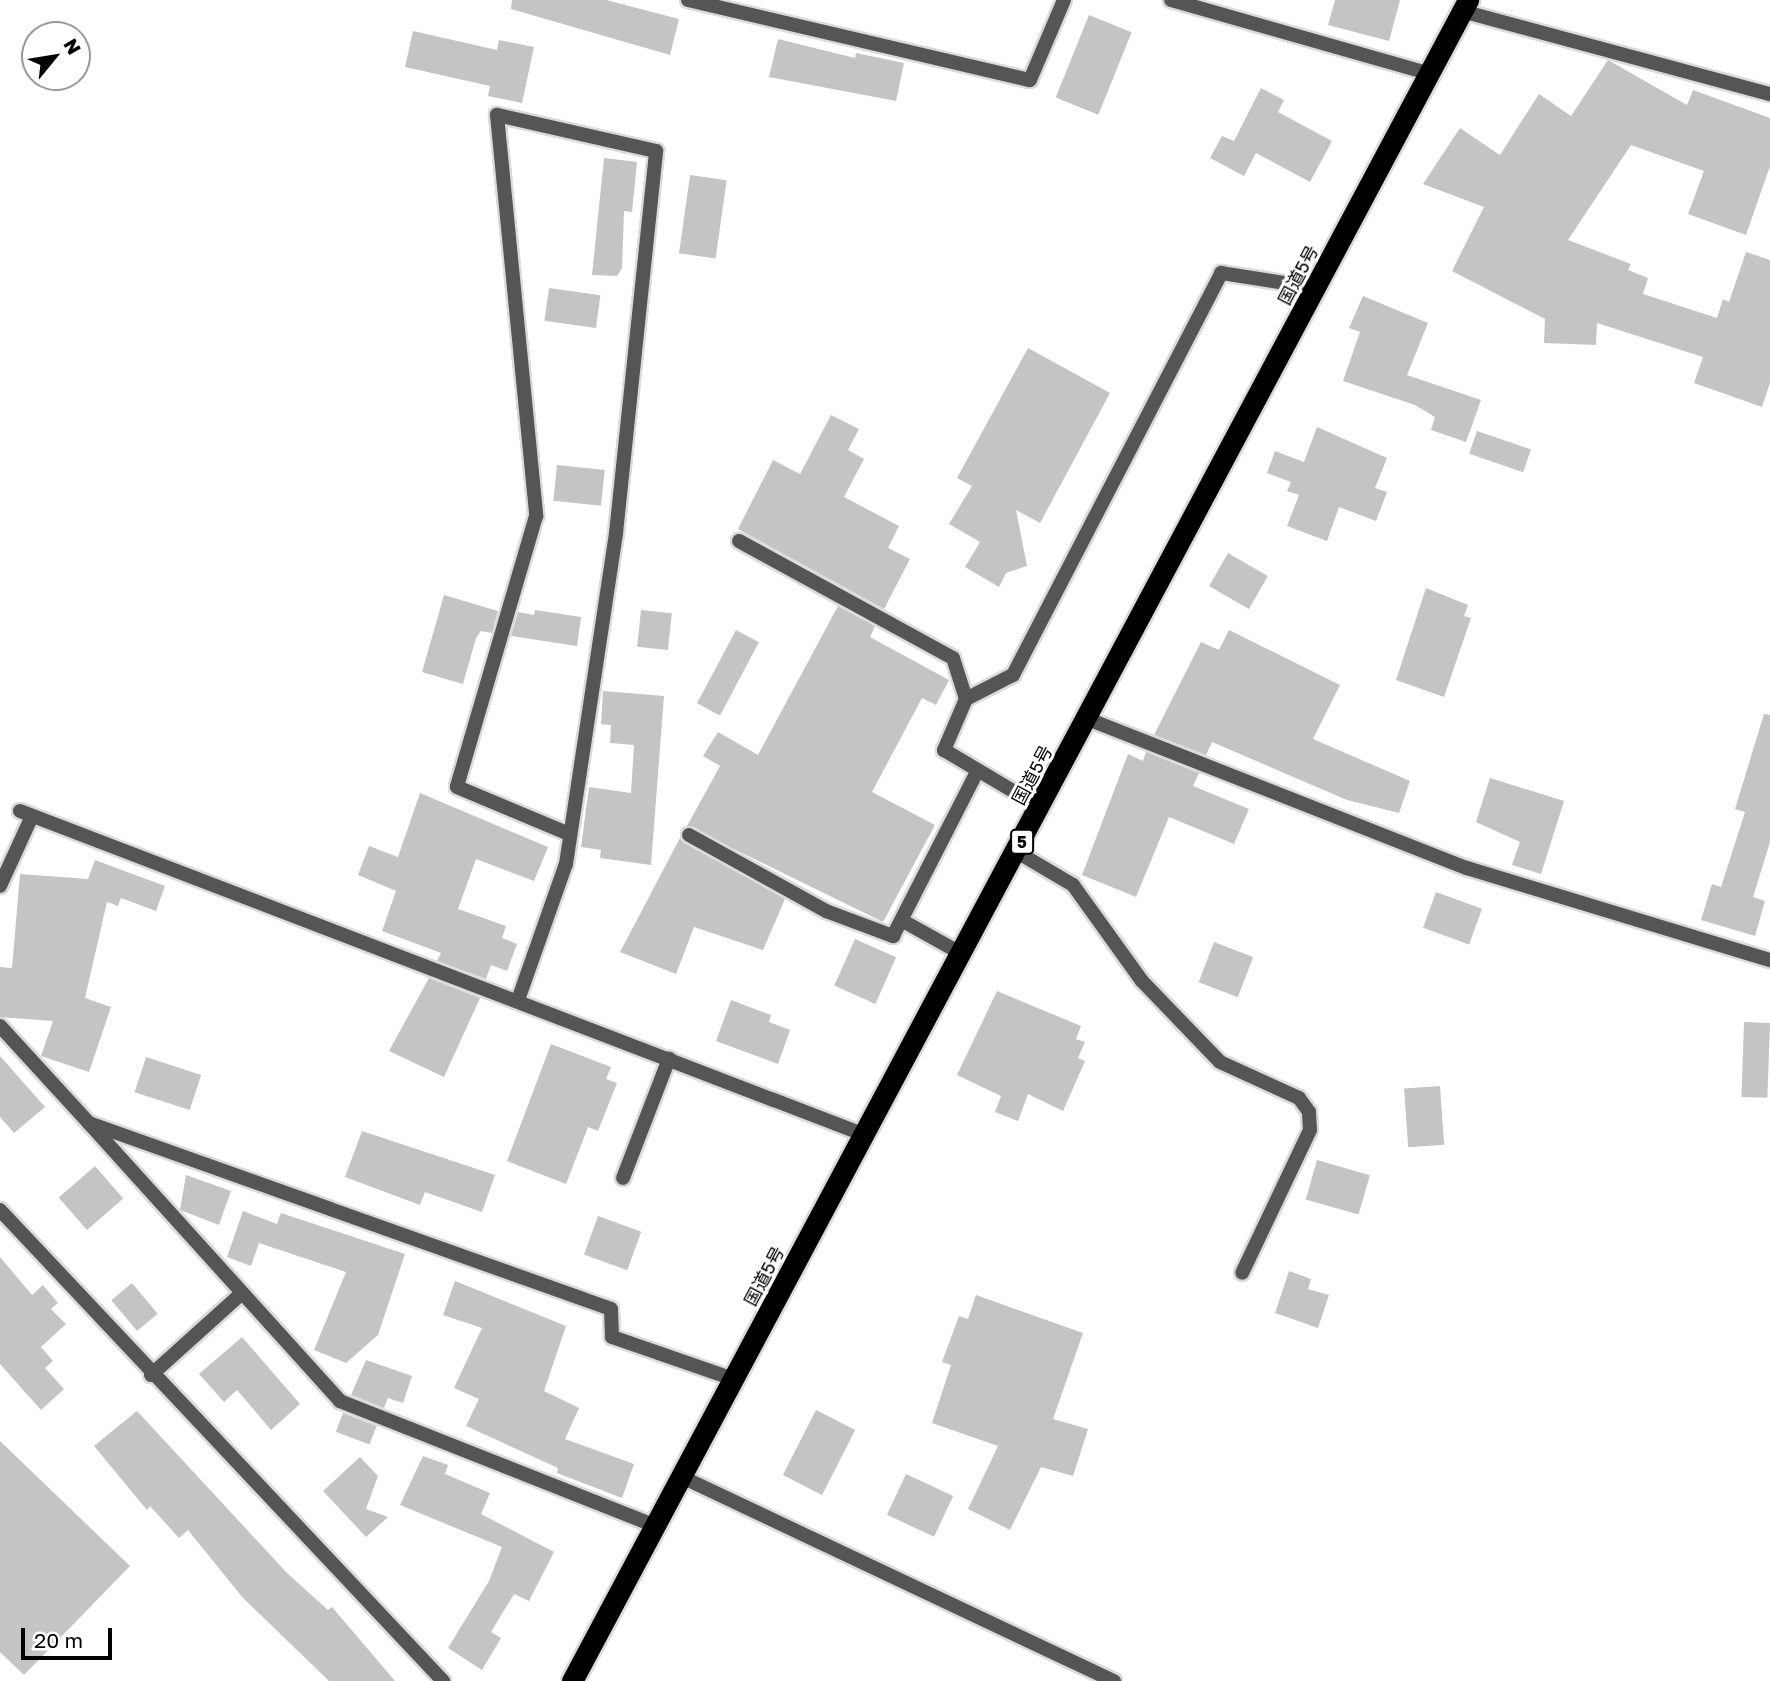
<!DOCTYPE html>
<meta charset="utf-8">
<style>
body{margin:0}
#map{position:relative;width:1770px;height:1681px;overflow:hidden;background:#fff;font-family:"Golos Text","Noto Sans JP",sans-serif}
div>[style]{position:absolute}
.building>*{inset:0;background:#c4c4c4;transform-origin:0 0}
.roads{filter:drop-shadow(2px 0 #dbdbdb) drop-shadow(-2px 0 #dbdbdb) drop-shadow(0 2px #dbdbdb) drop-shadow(0 -2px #dbdbdb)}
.lane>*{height:14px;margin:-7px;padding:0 7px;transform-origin:7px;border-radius:7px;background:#555}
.street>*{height:14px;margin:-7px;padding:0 7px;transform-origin:7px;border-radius:7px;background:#555}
.highway>*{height:21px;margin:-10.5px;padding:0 10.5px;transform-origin:10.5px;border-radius:10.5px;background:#000}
span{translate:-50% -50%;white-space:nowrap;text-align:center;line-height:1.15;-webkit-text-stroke:6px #fff;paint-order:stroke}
.shield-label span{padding:2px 5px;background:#fff;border:2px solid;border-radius:5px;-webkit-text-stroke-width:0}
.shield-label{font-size:16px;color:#000;font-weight:700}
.street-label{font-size:18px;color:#000}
.north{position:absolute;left:21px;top:21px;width:70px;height:70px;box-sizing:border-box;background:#fff;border:2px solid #999;border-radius:50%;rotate:60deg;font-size:19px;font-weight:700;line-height:28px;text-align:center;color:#000}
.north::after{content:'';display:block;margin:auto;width:24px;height:32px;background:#000;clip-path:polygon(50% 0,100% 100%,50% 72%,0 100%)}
.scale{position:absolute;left:21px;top:1628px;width:91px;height:32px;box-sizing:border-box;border:4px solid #000;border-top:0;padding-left:9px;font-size:21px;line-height:24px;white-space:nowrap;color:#000;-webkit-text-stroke:5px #fff;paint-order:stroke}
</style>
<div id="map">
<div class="building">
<i style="clip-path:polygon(512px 0,606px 0,679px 19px,670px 55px,511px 9px)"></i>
<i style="clip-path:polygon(1335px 0,1400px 0,1389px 41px,1328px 25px)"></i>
<i style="left:1089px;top:15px;width:46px;height:89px;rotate:22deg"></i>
<i style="clip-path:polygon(413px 31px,497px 50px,499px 40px,534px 47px,522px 103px,488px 96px,490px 86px,405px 67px)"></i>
<i style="clip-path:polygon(778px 39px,855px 58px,856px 53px,904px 63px,896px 101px,769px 77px)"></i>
<i style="clip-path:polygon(1608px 60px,1687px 105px,1693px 90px,1770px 118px,1770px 166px,1746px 235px,1688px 214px,1704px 171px,1631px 145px,1568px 240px,1631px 264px,1628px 270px,1648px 278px,1643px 294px,1717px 318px,1723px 299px,1729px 302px,1746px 252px,1770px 260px,1770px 383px,1762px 407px,1694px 383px,1703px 357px,1597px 323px,1596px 345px,1544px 343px,1545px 319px,1452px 271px,1484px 207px,1423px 184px,1460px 128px,1500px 155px,1539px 94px,1571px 116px)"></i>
<i style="clip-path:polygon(1261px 88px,1284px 100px,1278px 112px,1332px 141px,1310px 182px,1256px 153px,1244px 176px,1210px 158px,1222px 136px,1234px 141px)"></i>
<i style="clip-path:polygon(604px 158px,637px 162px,632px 212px,624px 211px,622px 268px,617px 276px,592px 275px)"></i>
<i style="left:690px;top:175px;width:37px;height:79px;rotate:8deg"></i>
<i style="left:549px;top:288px;width:52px;height:33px;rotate:8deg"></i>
<i style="clip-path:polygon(1363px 296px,1428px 323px,1407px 375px,1481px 400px,1466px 442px,1431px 430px,1435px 417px,1415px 405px,1343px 381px,1360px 332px,1349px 328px)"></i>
<i style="clip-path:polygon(1028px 348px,1110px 393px,1040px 523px,1016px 510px,1027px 566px,1006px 573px,999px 587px,965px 567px,980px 542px,949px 524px,972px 486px,957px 478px)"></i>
<i style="clip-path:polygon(831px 415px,859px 429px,848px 450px,864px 459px,844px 497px,899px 526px,888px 548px,910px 559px,884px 609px,738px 529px,773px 460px,800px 474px)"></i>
<i style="clip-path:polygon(1317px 427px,1387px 458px,1375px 488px,1387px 492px,1376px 521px,1339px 507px,1327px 541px,1287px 526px,1299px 495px,1287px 491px,1291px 482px,1267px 473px,1275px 451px,1304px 462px)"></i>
<i style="left:1477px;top:431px;width:57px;height:24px;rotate:19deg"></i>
<i style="left:557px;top:465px;width:48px;height:36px;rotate:6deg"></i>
<i style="left:1228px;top:553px;width:46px;height:38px;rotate:30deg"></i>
<i style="clip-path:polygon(1426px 588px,1468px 605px,1464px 616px,1471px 618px,1444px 697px,1396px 680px)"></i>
<i style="clip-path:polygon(444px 595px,498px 611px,492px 633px,481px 631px,476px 638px,463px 684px,422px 672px)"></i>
<i style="clip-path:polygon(838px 606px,875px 626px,870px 637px,949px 680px,936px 705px,922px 698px,872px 792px,935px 825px,883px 922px,687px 826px,720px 766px,703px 756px,718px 732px,758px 755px)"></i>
<i style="clip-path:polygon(535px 610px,581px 617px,577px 646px,511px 636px,518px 612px,534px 615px)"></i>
<i style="left:641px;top:610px;width:31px;height:37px;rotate:6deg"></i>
<i style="left:736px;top:630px;width:26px;height:83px;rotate:28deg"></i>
<i style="clip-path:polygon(1229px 630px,1340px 685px,1313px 739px,1410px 781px,1399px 813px,1347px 800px,1212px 742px,1206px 755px,1154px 735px,1201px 642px,1219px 650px)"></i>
<i style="clip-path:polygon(603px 691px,664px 696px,651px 865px,600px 858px,601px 850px,581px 847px,589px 787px,631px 793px,634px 745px,610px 743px,611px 725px,601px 724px)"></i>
<i style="clip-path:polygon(1764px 714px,1770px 715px,1770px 842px,1753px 897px,1765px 901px,1755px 936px,1701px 920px,1712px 884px,1721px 887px,1745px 812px,1735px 809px)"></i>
<i style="clip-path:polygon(1146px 752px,1199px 773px,1193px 786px,1249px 809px,1234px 844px,1169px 817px,1136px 897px,1082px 875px,1128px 754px,1143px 761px)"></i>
<i style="clip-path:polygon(1490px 778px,1564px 801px,1541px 874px,1512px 865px,1520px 842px,1476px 822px)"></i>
<i style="clip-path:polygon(420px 793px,548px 847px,534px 881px,476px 859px,458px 909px,506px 926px,502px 938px,517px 944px,507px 971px,491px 965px,486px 979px,437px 961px,441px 953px,382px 931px,396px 891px,358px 875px,369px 846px,398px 857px)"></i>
<i style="clip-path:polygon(680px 838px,785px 899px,763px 950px,694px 927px,676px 974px,620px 952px)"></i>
<i style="clip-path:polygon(95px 860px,165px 886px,156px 911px,121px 898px,118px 906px,107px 902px,85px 998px,111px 1007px,89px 1072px,41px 1056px,53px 1021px,0 1017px,0 967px,12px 968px,20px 874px,88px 879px)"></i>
<i style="left:1436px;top:892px;width:49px;height:38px;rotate:20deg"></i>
<i style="left:855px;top:939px;width:45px;height:51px;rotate:24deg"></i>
<i style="left:1214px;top:942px;width:42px;height:43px;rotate:21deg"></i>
<i style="clip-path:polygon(429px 978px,480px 998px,444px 1077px,389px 1051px)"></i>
<i style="clip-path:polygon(997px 991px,1081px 1026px,1076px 1039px,1085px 1042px,1078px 1058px,1085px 1061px,1063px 1111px,1028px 1094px,1018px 1121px,995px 1112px,1001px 1096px,957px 1075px)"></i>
<i style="clip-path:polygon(731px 1000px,771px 1015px,769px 1022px,790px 1030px,778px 1064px,716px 1041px)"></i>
<i style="left:1744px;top:1022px;width:26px;height:75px;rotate:2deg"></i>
<i style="clip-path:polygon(551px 1044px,611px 1067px,606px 1079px,617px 1083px,598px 1131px,588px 1127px,566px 1184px,507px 1161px)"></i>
<i style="clip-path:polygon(0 1056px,45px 1107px,14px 1133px,0 1117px)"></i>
<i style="left:146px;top:1057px;width:58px;height:37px;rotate:18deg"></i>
<i style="left:1440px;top:1086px;width:59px;height:36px;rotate:86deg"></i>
<i style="clip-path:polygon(362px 1131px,495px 1175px,482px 1212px,425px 1192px,420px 1205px,345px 1177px)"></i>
<i style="left:1317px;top:1160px;width:55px;height:41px;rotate:16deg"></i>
<i style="left:95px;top:1166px;width:43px;height:48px;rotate:49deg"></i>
<i style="clip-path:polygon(186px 1175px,231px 1191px,219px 1225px,180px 1210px)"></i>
<i style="clip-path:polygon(243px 1211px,277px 1224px,281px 1213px,405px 1254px,378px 1335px,346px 1363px,314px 1350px,346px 1272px,259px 1243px,251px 1266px,227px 1257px)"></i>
<i style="left:598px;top:1216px;width:46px;height:41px;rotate:20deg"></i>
<i style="clip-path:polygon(0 1257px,32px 1295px,43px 1285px,58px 1303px,51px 1309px,66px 1324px,41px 1347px,53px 1361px,45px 1368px,64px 1389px,41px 1410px,0 1364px)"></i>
<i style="clip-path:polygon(1289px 1271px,1311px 1279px,1308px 1289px,1329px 1295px,1318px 1328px,1275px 1313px)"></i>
<i style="clip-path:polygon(455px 1281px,566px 1326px,544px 1391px,579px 1408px,565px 1439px,634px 1464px,622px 1498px,557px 1473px,558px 1468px,466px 1426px,479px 1399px,454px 1388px,482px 1328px,443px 1315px)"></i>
<i style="left:132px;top:1283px;width:40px;height:27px;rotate:50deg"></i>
<i style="clip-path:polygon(976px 1295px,1083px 1333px,1053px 1419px,1088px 1429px,1073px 1476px,1041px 1467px,1010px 1530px,968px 1509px,998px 1446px,932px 1423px,951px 1365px,942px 1362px,959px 1316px,968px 1319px)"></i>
<i style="clip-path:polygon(242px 1337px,300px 1404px,271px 1430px,237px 1390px,224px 1402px,199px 1374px)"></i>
<i style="clip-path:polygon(366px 1360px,412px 1376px,403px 1403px,388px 1398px,384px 1408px,351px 1395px)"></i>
<i style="left:816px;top:1410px;width:44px;height:73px;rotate:27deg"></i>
<i style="clip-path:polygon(137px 1411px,287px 1573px,328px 1610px,332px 1607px,395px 1681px,329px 1681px,243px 1598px,188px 1530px,179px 1538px,150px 1506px,147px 1510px,94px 1446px)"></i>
<i style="left:343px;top:1413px;width:36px;height:20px;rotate:21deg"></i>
<i style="clip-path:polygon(0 1441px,130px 1566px,24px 1675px,0 1652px)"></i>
<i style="clip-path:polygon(423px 1456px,448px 1465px,445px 1474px,490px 1493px,481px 1514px,554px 1552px,529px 1601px,514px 1594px,491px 1632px,501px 1638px,482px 1670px,448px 1648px,489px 1581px,502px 1547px,400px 1505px)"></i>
<i style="clip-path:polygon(360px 1457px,378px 1476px,366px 1509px,388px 1517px,366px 1537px,323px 1491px)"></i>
<i style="left:906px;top:1474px;width:52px;height:45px;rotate:25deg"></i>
</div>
<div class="roads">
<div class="lane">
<i style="left:739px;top:541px;width:244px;rotate:28.7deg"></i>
<i style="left:953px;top:658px;width:43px;rotate:72.4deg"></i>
<i style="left:966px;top:699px;width:56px;rotate:113.3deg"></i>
<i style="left:944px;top:750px;width:112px;rotate:30.7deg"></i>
<i style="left:966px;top:699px;width:53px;rotate:-27.1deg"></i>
<i style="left:1013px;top:675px;width:453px;rotate:-62.6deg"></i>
<i style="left:1221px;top:273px;width:97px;rotate:8.9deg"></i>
<i style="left:689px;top:835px;width:157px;rotate:29deg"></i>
<i style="left:826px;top:911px;width:72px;rotate:20.5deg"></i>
<i style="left:893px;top:936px;width:186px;rotate:-62.9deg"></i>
<i style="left:1017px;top:852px;width:65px;rotate:30.5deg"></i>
<i style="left:1073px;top:885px;width:118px;rotate:54.3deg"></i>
<i style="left:1142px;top:981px;width:112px;rotate:46.1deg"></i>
<i style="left:1220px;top:1062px;width:87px;rotate:24.5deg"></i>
<i style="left:1299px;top:1098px;width:17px;rotate:54deg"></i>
<i style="left:1309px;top:1112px;width:18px;rotate:87deg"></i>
<i style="left:1310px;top:1130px;width:158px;rotate:115.4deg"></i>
<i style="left:0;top:886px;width:77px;rotate:-65.4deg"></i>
<i style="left:903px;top:921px;width:68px;rotate:29.2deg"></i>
<i style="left:0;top:1026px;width:130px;rotate:47.5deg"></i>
<i style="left:623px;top:1178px;width:128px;rotate:-68.9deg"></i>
</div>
<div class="street">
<i style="left:688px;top:0;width:351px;rotate:13.2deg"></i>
<i style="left:1030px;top:80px;width:87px;rotate:-67deg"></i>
<i style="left:1171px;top:0;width:270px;rotate:15.9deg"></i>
<i style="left:1462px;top:11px;width:319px;rotate:15.1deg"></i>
<i style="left:1088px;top:719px;width:407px;rotate:21.5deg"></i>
<i style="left:1467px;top:868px;width:317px;rotate:16.9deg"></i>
<i style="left:20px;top:811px;width:905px;rotate:20.98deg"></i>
<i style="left:518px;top:1000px;width:144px;rotate:-70.6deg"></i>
<i style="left:566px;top:864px;width:335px;rotate:-81.4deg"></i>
<i style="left:616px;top:533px;width:384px;rotate:-84deg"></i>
<i style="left:656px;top:151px;width:163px;rotate:-167.2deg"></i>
<i style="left:497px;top:115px;width:403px;rotate:84.4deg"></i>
<i style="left:536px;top:516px;width:282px;rotate:106.3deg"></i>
<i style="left:457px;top:787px;width:119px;rotate:22.7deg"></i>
<i style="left:88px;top:1122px;width:376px;rotate:47.9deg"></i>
<i style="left:340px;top:1401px;width:339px;rotate:21.6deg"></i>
<i style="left:89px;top:1123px;width:554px;rotate:19.61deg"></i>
<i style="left:611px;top:1309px;width:28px;rotate:88deg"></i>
<i style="left:612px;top:1337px;width:128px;rotate:19.1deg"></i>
<i style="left:0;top:1210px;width:647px;rotate:46.75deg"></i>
<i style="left:151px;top:1375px;width:121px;rotate:-42deg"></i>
<i style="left:682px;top:1477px;width:478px;rotate:25.3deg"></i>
</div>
<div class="highway">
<i style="left:572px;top:1681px;width:1905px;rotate:-61.94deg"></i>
</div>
</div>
<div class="shield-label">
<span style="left:1022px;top:842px">5</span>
</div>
<div class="street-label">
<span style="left:1298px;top:275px;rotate:-62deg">国道5号</span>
<span style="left:1032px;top:775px;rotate:-62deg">国道5号</span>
<span style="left:764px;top:1276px;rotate:-62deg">国道5号</span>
</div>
<div class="north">N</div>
<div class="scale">20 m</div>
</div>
